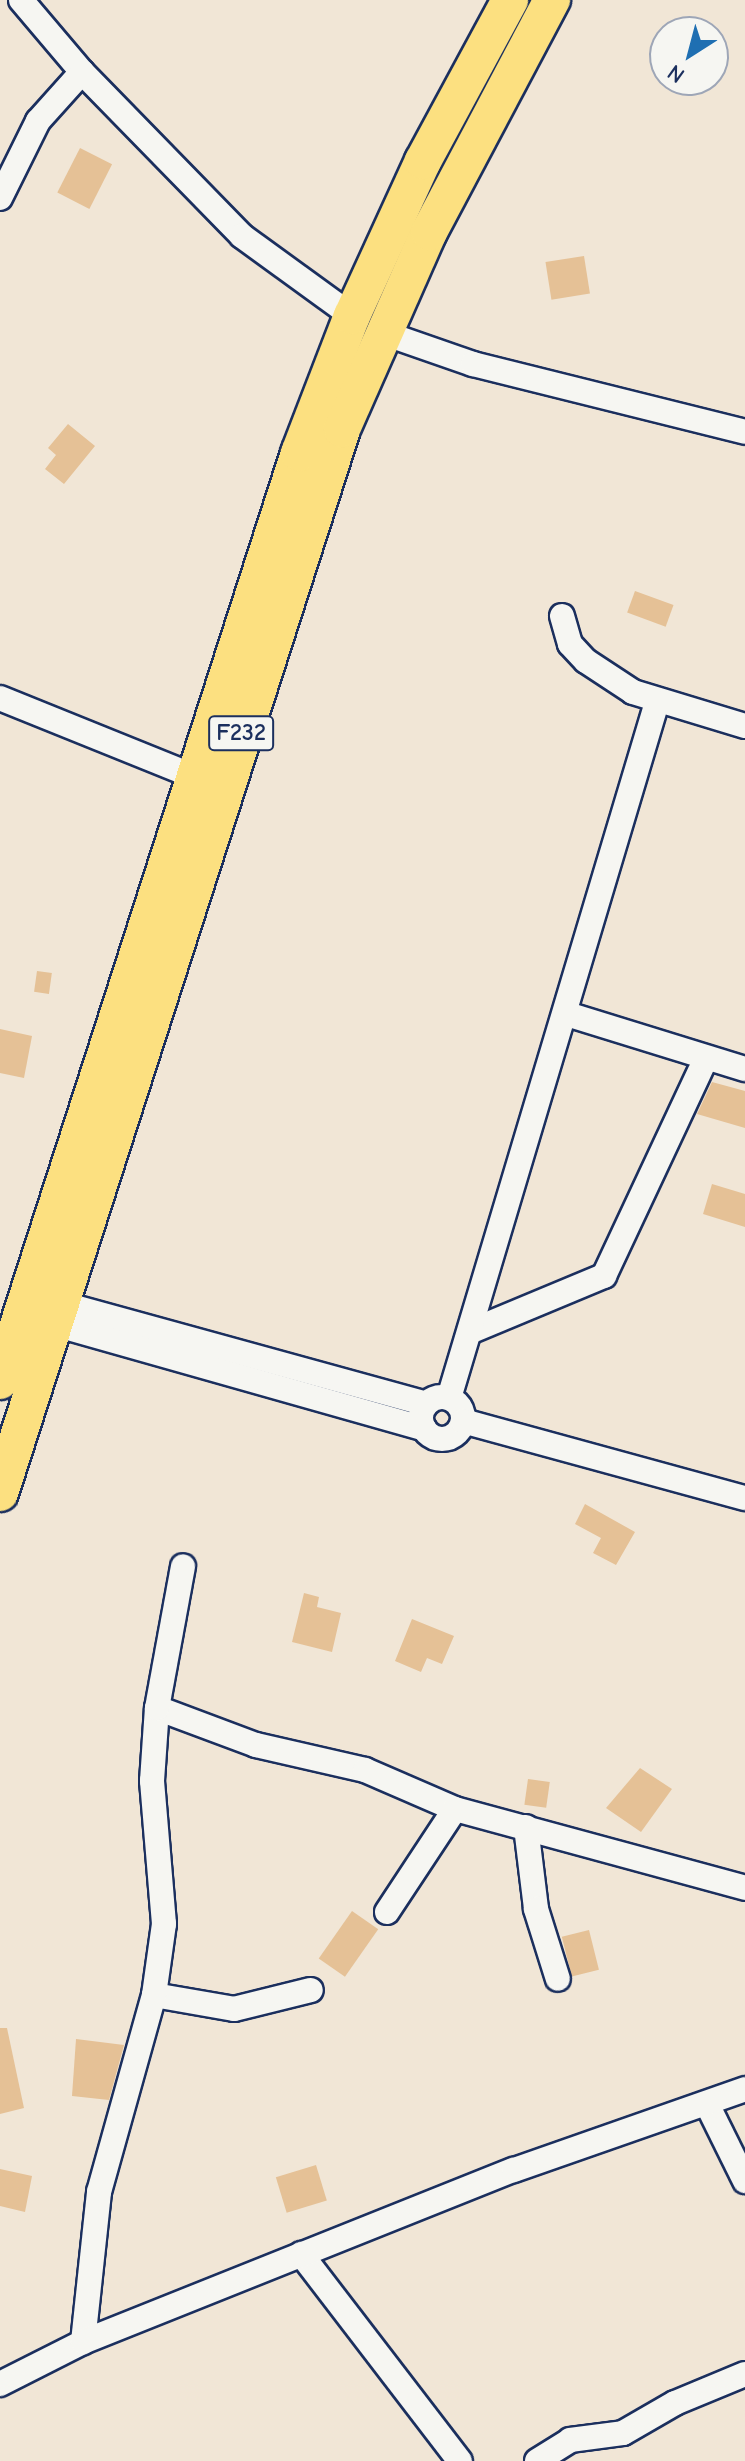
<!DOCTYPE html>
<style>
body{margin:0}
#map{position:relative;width:745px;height:2461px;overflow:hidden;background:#f1e6d6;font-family:"Comic Neue",sans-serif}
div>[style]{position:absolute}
.building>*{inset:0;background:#e5c196;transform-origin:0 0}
.roads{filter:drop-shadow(2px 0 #1b2f5e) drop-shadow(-2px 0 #1b2f5e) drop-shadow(0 2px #1b2f5e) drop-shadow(0 -2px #1b2f5e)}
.minor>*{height:24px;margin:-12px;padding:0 12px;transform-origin:12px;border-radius:12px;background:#f6f6f2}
.minor>.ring{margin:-12px;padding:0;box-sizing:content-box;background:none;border:24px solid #f6f6f2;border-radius:50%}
.highway>*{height:36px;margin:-18px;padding:0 18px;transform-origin:18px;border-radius:18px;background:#fce080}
span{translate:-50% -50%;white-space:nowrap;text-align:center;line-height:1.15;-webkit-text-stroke:6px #f6f6f2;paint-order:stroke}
.shield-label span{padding:2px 6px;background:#f6f6f2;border:2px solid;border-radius:6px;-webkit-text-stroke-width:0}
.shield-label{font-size:24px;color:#1b2f5e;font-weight:700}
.north{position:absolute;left:649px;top:16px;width:80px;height:80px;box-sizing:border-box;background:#f6f6f2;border:2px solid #9ea6b7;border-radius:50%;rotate:216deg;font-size:22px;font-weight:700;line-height:32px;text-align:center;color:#1b2f5e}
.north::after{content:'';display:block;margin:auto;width:28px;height:36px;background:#1f6fb2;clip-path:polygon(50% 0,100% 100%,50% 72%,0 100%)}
</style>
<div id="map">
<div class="building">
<i style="left:80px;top:148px;width:36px;height:50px;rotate:27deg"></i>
<i style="left:584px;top:256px;width:38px;height:39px;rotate:81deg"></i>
<i style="clip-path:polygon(68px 424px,95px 446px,64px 484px,45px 469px,56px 455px,48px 448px)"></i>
<i style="left:635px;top:591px;width:41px;height:23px;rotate:20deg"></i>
<i style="left:37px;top:971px;width:15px;height:21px;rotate:8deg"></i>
<i style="clip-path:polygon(0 1029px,32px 1036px,24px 1078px,0 1073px)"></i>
<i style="clip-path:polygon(712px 1082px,745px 1091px,745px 1128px,697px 1114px)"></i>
<i style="clip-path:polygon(712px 1184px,745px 1194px,745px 1227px,703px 1214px)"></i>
<i style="clip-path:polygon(585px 1504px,635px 1532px,616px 1565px,593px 1553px,601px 1538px,575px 1524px)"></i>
<i style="clip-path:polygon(304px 1593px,319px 1597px,317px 1607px,341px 1613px,332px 1652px,292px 1642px)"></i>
<i style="clip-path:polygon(412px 1619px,454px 1636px,442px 1664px,427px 1658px,421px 1672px,395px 1661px)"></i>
<i style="clip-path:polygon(640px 1768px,672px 1789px,641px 1832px,606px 1808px)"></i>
<i style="left:528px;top:1779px;width:22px;height:26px;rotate:8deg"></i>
<i style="left:352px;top:1911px;width:32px;height:58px;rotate:35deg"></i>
<i style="left:589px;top:1930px;width:41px;height:28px;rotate:76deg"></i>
<i style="clip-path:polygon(0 2028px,7px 2028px,24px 2108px,0 2114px)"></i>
<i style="clip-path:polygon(76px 2039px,124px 2045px,109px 2100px,72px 2096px)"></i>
<i style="left:316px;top:2165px;width:37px;height:42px;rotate:73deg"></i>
<i style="clip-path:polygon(0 2169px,32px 2176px,25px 2212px,0 2206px)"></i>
</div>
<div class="roads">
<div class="minor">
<i style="left:21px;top:0;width:94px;rotate:49.7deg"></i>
<i style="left:0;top:198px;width:86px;rotate:-63.7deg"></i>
<i style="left:38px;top:121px;width:66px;rotate:-48.1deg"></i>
<i style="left:82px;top:72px;width:229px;rotate:45.7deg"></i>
<i style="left:242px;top:236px;width:136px;rotate:36deg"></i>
<i style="left:384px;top:333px;width:94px;rotate:19.2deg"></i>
<i style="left:473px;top:364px;width:280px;rotate:14deg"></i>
<i style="left:562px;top:616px;width:29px;rotate:74deg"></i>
<i style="left:570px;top:644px;width:23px;rotate:47deg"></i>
<i style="left:586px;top:661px;width:56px;rotate:33.4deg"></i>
<i style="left:633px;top:692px;width:117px;rotate:16.9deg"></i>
<i style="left:0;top:698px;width:206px;rotate:22deg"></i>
<i style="left:567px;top:1014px;width:186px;rotate:17.2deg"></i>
<i style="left:60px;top:1303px;width:380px;rotate:15.4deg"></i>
<i style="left:54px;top:1324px;width:385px;rotate:15.8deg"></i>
<i style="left:474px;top:1330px;width:141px;rotate:-22.6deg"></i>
<i style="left:604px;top:1276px;width:241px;rotate:-64.9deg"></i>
<i class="ring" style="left:421px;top:1397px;width:18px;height:18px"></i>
<i style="left:449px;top:1398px;width:726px;rotate:-73.36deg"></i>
<i style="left:463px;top:1421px;width:292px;rotate:15.3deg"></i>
<i style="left:157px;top:1708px;width:106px;rotate:20.5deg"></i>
<i style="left:256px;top:1745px;width:112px;rotate:12.9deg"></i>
<i style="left:365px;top:1770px;width:98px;rotate:23.4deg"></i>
<i style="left:455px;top:1809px;width:301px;rotate:15.2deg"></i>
<i style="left:526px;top:1827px;width:83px;rotate:83deg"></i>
<i style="left:536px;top:1909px;width:73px;rotate:72.6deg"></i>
<i style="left:387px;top:1912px;width:123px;rotate:-56.6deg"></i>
<i style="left:154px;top:1995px;width:81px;rotate:9.9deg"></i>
<i style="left:234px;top:2009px;width:79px;rotate:-13.9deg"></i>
<i style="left:707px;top:2104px;width:86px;rotate:63.7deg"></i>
<i style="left:301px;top:2254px;width:261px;rotate:52.5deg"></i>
<i style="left:83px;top:2342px;width:151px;rotate:-83.9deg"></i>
<i style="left:99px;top:2192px;width:205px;rotate:-74.4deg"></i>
<i style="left:154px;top:1995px;width:72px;rotate:-82deg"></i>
<i style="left:164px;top:1924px;width:144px;rotate:-94.8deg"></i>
<i style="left:152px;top:1781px;width:73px;rotate:-86.1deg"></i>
<i style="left:157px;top:1708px;width:144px;rotate:-79.6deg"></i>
<i style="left:0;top:2384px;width:93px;rotate:-26.8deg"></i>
<i style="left:83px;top:2342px;width:464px;rotate:-21.8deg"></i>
<i style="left:514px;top:2170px;width:245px;rotate:-19.3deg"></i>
<i style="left:537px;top:2461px;width:39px;rotate:-32deg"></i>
<i style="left:570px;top:2440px;width:53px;rotate:-7.5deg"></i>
<i style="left:623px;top:2433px;width:60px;rotate:-30deg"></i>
<i style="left:675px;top:2403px;width:76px;rotate:-22.5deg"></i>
</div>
<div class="highway">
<i style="left:0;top:1381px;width:975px;rotate:-72.14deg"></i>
<i style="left:299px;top:453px;width:147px;rotate:-68.9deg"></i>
<i style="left:352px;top:316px;width:170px;rotate:-65.4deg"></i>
<i style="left:423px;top:161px;width:183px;rotate:-61.6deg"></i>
<i style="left:0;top:1493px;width:1118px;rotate:-72.18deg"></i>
<i style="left:342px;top:429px;width:215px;rotate:-66.2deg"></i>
<i style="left:429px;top:232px;width:263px;rotate:-62.1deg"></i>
</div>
</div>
<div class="shield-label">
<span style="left:241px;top:733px">F232</span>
</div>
<div class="north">N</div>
</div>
